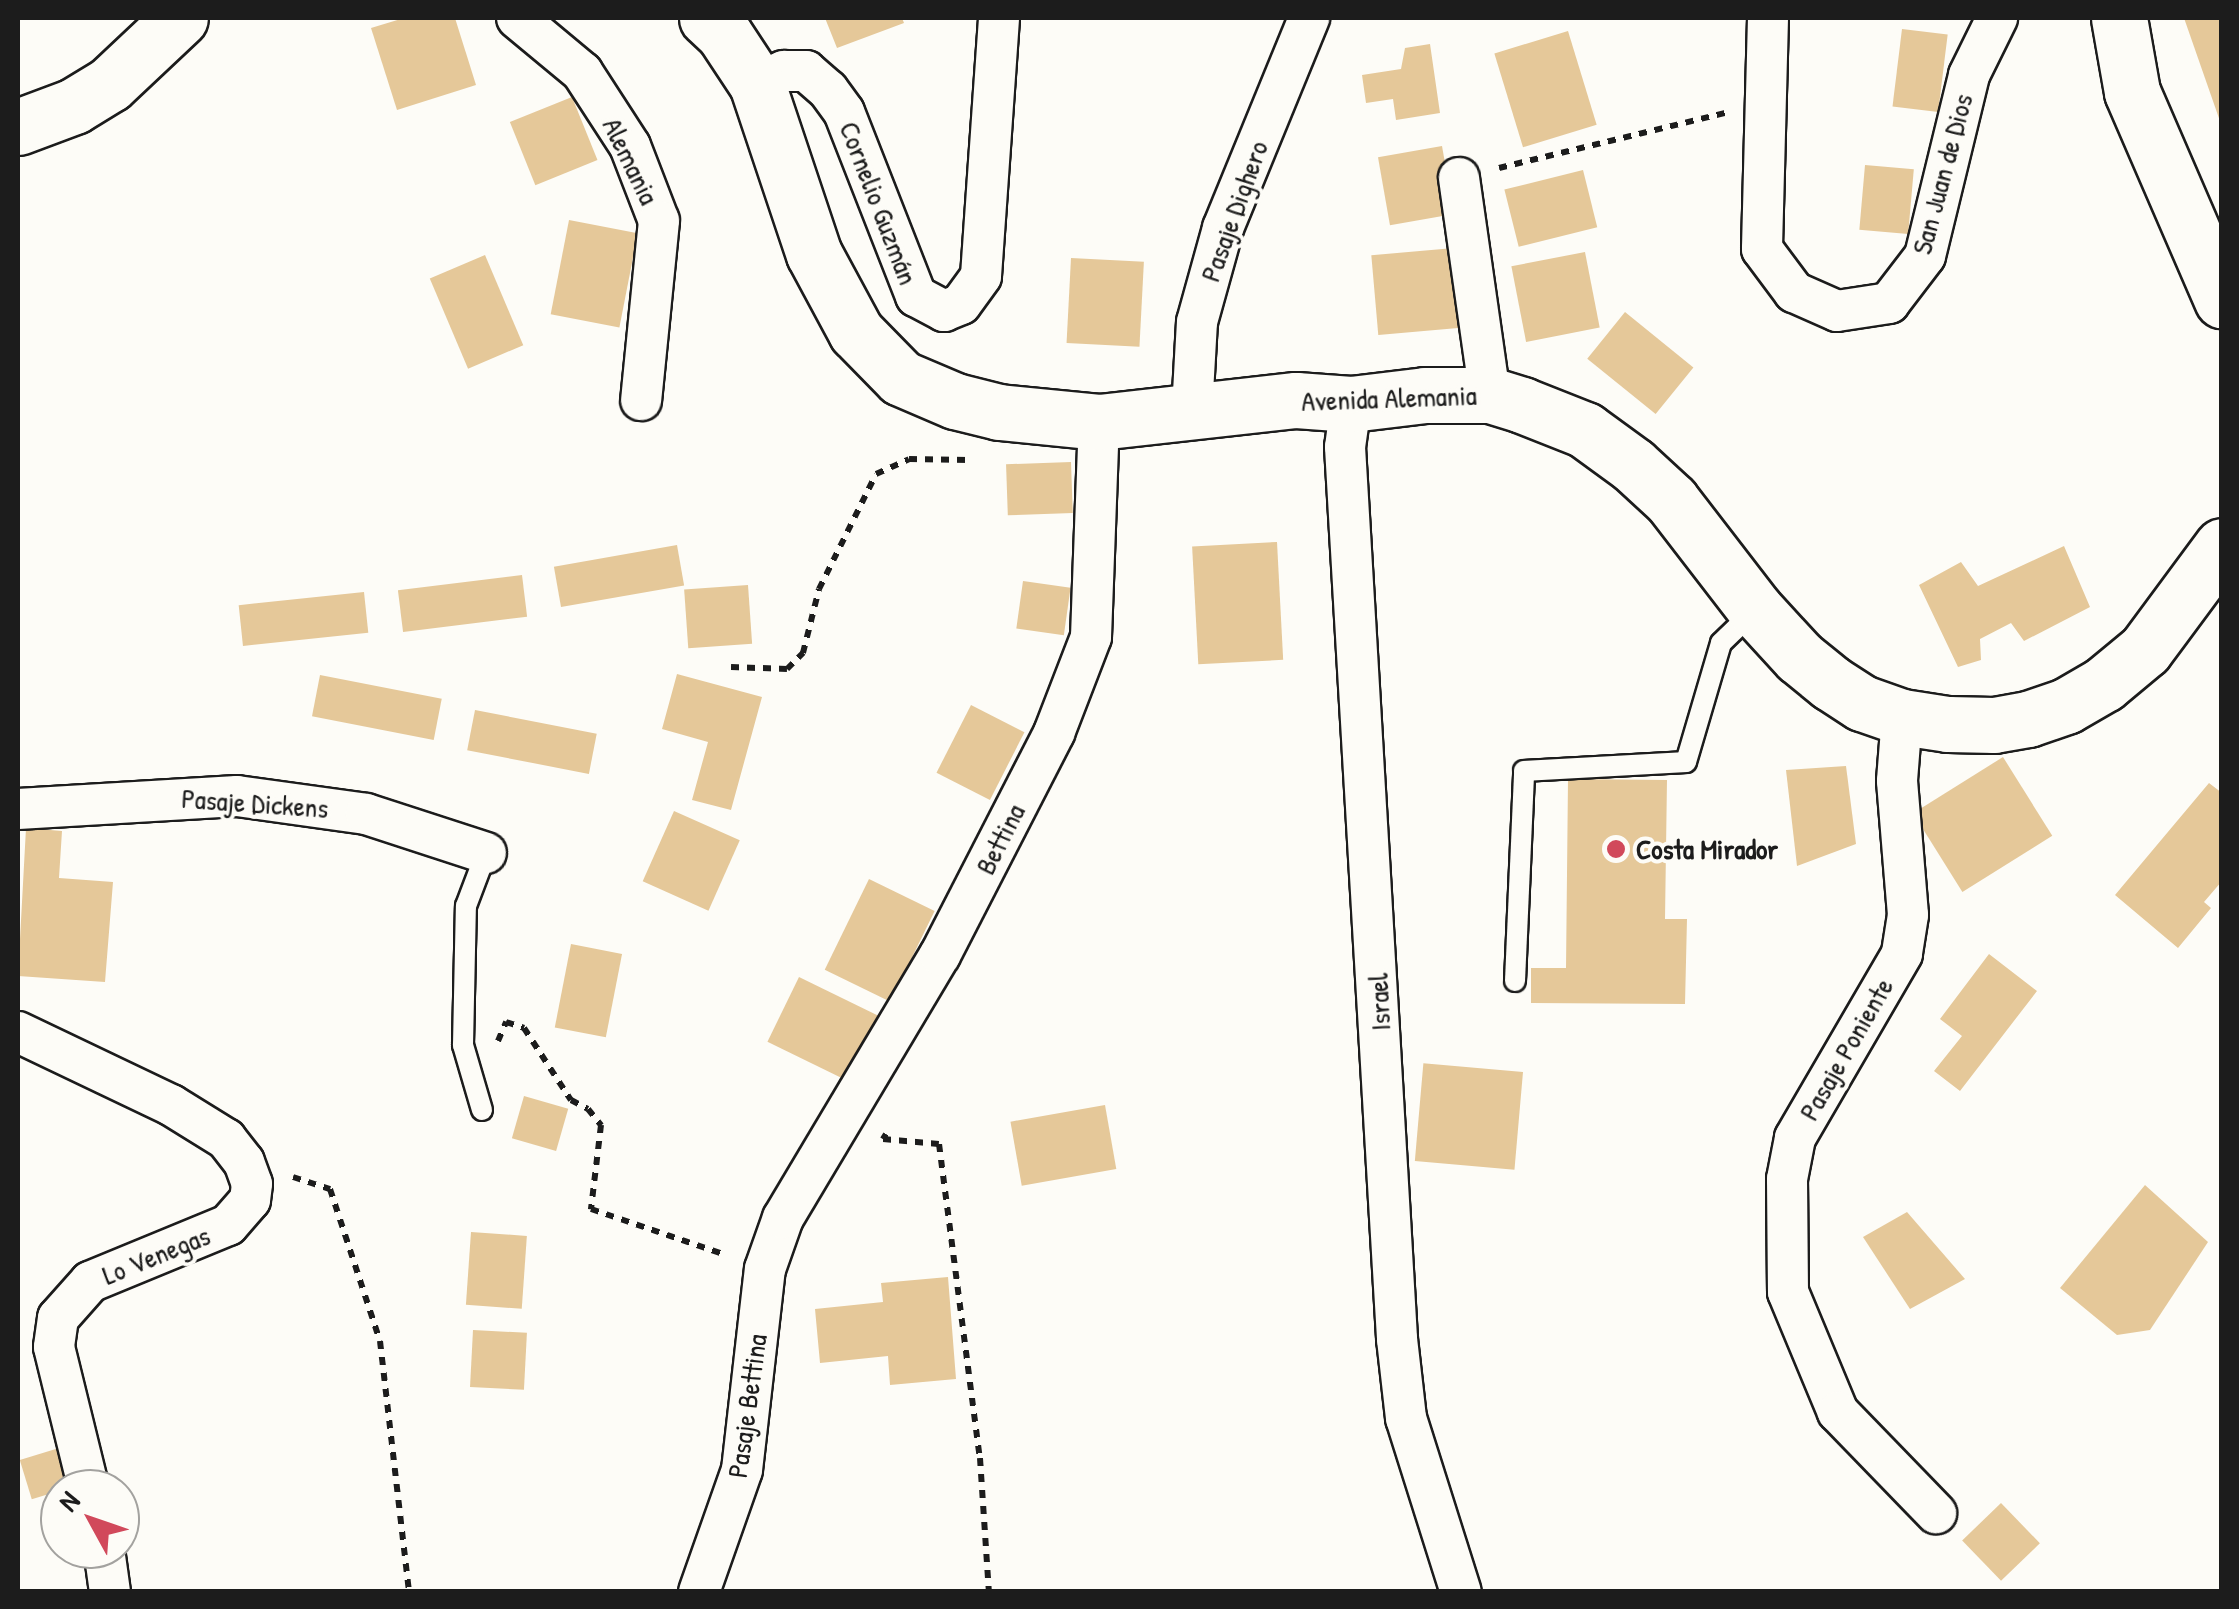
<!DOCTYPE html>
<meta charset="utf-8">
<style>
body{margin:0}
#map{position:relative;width:2239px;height:1609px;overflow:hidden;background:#fdfcf7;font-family:"Patrick Hand",sans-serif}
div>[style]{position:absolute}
.building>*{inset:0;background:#e5c899;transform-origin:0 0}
.path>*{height:6px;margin-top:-3px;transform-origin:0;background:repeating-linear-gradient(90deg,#1c1c1c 0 8px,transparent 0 16px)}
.roads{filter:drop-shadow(2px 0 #1c1c1c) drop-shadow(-2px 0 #1c1c1c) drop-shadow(0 2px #1c1c1c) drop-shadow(0 -2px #1c1c1c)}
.lane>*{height:20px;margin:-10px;padding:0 10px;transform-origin:10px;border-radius:10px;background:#fdfcf7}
.street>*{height:40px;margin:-20px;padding:0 20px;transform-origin:20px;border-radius:20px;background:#fdfcf7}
.secondary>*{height:55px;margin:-27.5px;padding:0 27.5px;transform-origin:27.5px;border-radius:27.5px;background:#fdfcf7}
.dots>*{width:28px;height:28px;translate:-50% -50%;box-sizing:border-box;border:5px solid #fdfcf7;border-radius:50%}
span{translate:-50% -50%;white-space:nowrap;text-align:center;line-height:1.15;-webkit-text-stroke:8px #fdfcf7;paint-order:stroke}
.street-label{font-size:28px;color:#1c1c1c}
.poi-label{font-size:28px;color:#1c1c1c;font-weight:700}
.left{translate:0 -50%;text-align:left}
.frame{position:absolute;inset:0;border:20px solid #1c1c1c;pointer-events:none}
.north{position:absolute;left:40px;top:1469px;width:100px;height:100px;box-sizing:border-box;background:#fdfcf7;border:2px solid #a3a29f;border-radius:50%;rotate:310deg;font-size:28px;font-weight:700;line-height:40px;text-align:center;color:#1c1c1c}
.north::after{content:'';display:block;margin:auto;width:35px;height:45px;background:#d1495b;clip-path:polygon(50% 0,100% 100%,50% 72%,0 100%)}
</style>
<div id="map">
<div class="building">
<i style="clip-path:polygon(404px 18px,455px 18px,476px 85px,397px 110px,371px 28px)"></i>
<i style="clip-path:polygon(825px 18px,902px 18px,904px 23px,837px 48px)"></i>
<i style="clip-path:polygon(2184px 18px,2222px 18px,2222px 124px,2221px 124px)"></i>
<i style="left:1902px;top:29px;width:46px;height:78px;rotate:7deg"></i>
<i style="left:1568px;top:31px;width:98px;height:77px;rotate:73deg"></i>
<i style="clip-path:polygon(1430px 44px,1440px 113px,1396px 120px,1393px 99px,1366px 103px,1362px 75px,1401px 69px,1405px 48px)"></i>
<i style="left:572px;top:97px;width:68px;height:67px;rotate:68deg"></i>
<i style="left:1442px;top:146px;width:69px;height:65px;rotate:80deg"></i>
<i style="left:1865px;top:165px;width:49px;height:65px;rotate:5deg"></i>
<i style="left:1583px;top:170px;width:59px;height:81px;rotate:76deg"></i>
<i style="left:569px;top:220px;width:70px;height:96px;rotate:11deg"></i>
<i style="left:1454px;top:248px;width:80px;height:83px;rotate:85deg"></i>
<i style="left:1585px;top:252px;width:77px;height:75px;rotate:79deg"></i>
<i style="left:485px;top:255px;width:98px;height:60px;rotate:67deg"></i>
<i style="left:1071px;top:258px;width:73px;height:85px;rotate:3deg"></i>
<i style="left:1625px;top:312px;width:88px;height:60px;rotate:39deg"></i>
<i style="left:1071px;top:462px;width:51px;height:65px;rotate:88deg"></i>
<i style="left:1277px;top:542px;width:118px;height:85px;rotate:87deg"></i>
<i style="left:677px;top:545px;width:41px;height:125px;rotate:80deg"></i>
<i style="clip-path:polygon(2064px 546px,2090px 607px,2024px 641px,2011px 623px,1980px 639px,1981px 660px,1958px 667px,1919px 585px,1961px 562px,1978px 586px)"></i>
<i style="left:522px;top:575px;width:42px;height:125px;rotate:83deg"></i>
<i style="left:1023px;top:581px;width:48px;height:48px;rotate:8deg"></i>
<i style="left:748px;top:585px;width:59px;height:64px;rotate:86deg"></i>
<i style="left:364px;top:592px;width:41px;height:126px;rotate:84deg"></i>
<i style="clip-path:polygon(677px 674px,762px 697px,731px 810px,692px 800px,708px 742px,662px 729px)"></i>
<i style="left:320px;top:675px;width:124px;height:42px;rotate:11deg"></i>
<i style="left:971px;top:705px;width:60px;height:76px;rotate:27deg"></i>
<i style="left:475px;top:710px;width:124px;height:41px;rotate:11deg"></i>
<i style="left:2003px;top:757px;width:93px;height:106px;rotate:58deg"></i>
<i style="clip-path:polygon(1846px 766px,1856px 844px,1797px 866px,1786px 770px)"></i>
<i style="clip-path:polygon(1568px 779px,1667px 780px,1665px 919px,1687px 919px,1685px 1004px,1531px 1003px,1531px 968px,1566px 968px)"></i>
<i style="clip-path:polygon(2209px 783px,2222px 793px,2222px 881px,2204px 902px,2211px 908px,2178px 948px,2115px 895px)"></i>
<i style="left:674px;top:811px;width:72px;height:77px;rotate:24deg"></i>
<i style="clip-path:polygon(26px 828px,62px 831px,59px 878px,113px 882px,105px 982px,18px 976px)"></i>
<i style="left:869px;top:879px;width:73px;height:101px;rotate:26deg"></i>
<i style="left:571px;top:944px;width:52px;height:85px;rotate:11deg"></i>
<i style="clip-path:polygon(1989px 954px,2037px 991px,1960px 1091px,1934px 1071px,1962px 1036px,1940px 1019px)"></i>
<i style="left:799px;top:977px;width:90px;height:72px;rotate:26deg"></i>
<i style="left:1523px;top:1072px;width:98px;height:100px;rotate:95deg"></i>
<i style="left:524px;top:1096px;width:46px;height:44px;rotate:16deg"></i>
<i style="left:1105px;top:1105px;width:65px;height:96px;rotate:80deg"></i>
<i style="clip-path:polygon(2145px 1185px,2208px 1242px,2150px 1330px,2117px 1335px,2060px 1288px)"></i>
<i style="clip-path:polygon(1907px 1212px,1965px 1279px,1910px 1309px,1863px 1237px)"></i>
<i style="left:471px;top:1232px;width:56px;height:73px;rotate:4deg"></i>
<i style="clip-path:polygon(948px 1277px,956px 1379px,890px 1385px,888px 1356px,820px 1363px,815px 1309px,883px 1302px,881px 1283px)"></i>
<i style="left:473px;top:1330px;width:54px;height:57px;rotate:3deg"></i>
<i style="left:59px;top:1448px;width:41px;height:41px;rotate:73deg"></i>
<i style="left:2001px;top:1503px;width:56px;height:54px;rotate:46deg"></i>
</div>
<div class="path">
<i style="left:1499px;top:168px;width:233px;rotate:-13.7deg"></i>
<i style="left:731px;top:667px;width:56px;rotate:2deg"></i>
<i style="left:787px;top:669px;width:23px;rotate:-45deg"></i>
<i style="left:803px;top:653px;width:66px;rotate:-76deg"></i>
<i style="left:819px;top:589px;width:128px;rotate:-63.6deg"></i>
<i style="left:876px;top:474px;width:36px;rotate:-24deg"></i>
<i style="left:909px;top:459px;width:60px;rotate:1deg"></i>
<i style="left:498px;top:1041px;width:21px;rotate:-67deg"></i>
<i style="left:506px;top:1022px;width:19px;rotate:18deg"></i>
<i style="left:524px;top:1028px;width:86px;rotate:56.9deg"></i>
<i style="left:571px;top:1100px;width:19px;rotate:28deg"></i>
<i style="left:588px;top:1109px;width:21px;rotate:51deg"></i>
<i style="left:601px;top:1125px;width:85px;rotate:96.8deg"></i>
<i style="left:591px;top:1209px;width:143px;rotate:18.8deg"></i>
<i style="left:886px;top:1134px;width:6px;rotate:121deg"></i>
<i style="left:883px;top:1139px;width:56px;rotate:5.1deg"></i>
<i style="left:939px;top:1144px;width:317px;rotate:82.6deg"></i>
<i style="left:980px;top:1458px;width:134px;rotate:86.2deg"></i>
<i style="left:293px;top:1177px;width:39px;rotate:18deg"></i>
<i style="left:330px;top:1189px;width:160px;rotate:71.8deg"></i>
<i style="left:380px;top:1341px;width:253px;rotate:83.4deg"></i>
</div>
<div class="roads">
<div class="lane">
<i style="left:1515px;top:981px;width:210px;rotate:-87.5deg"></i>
<i style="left:1524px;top:771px;width:162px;rotate:-3.2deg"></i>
<i style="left:1686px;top:762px;width:124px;rotate:-73.6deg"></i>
<i style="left:1721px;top:643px;width:46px;rotate:-44.1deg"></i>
<i style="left:482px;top:1110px;width:68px;rotate:-106.3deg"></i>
<i style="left:463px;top:1045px;width:139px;rotate:-88.8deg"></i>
<i style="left:466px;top:906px;width:57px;rotate:-69.3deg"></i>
</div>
<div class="street">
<i style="left:517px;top:18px;width:85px;rotate:39.7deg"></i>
<i style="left:582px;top:72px;width:88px;rotate:57deg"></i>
<i style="left:630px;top:146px;width:80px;rotate:68.9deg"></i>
<i style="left:659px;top:221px;width:180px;rotate:95.7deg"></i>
<i style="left:1768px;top:18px;width:231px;rotate:91.5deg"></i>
<i style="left:1762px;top:249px;width:54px;rotate:53.3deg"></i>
<i style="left:1794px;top:292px;width:47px;rotate:23.8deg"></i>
<i style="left:1837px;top:311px;width:53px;rotate:-8.7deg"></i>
<i style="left:1889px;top:303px;width:59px;rotate:-52.5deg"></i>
<i style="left:1925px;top:256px;width:186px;rotate:-76.3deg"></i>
<i style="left:1969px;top:75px;width:64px;rotate:-63.8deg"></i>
<i style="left:757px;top:84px;width:30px;rotate:-26deg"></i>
<i style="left:784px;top:71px;width:22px"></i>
<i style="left:806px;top:71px;width:29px;rotate:41deg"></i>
<i style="left:828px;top:90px;width:27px;rotate:54deg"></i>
<i style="left:844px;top:112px;width:198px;rotate:68.6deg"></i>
<i style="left:916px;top:296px;width:32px;rotate:28deg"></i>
<i style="left:944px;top:311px;width:18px;rotate:-22deg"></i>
<i style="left:961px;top:304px;width:34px;rotate:-54deg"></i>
<i style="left:981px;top:276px;width:259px;rotate:-86deg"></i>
<i style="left:1459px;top:178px;width:219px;rotate:81.9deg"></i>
<i style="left:1351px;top:404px;width:43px;rotate:97.9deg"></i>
<i style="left:1345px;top:447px;width:894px;rotate:86.66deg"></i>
<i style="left:1397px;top:1339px;width:80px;rotate:83.5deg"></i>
<i style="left:1406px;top:1418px;width:182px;rotate:72.5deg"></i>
<i style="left:1192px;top:411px;width:89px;rotate:-86.8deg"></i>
<i style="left:1197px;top:322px;width:98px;rotate:-74.5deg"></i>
<i style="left:1223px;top:228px;width:227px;rotate:-67.7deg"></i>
<i style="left:1902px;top:717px;width:64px;rotate:94.5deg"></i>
<i style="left:1897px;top:781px;width:134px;rotate:85.3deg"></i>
<i style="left:1908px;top:915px;width:39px;rotate:99deg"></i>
<i style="left:1902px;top:954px;width:213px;rotate:120.2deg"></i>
<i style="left:1795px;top:1138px;width:42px;rotate:101deg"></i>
<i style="left:1787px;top:1179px;width:113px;rotate:89.5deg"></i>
<i style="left:1788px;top:1292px;width:130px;rotate:67.4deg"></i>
<i style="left:1838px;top:1412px;width:141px;rotate:45.9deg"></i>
<i style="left:18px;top:809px;width:219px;rotate:-3.4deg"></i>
<i style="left:237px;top:796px;width:130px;rotate:7.9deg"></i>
<i style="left:366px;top:814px;width:126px;rotate:18deg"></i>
<i style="left:18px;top:1032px;width:170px;rotate:25.5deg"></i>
<i style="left:171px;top:1105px;width:65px;rotate:31.7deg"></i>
<i style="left:226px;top:1139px;width:29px;rotate:52deg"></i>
<i style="left:244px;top:1162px;width:23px;rotate:70deg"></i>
<i style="left:252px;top:1184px;width:16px;rotate:97deg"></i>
<i style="left:250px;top:1200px;width:33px;rotate:131deg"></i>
<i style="left:228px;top:1225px;width:149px;rotate:157.6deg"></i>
<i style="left:90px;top:1282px;width:48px;rotate:131.6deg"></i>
<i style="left:58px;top:1318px;width:29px;rotate:98deg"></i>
<i style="left:54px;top:1347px;width:146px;rotate:76.2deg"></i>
<i style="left:104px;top:1549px;width:43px;rotate:82.1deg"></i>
<i style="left:699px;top:1592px;width:129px;rotate:-70.6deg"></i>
<i style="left:742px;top:1470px;width:202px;rotate:-83.5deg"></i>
<i style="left:765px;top:1269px;width:54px;rotate:-70.6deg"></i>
<i style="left:783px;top:1218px;width:306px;rotate:-59.2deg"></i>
<i style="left:940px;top:955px;width:250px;rotate:-62.8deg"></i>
<i style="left:1054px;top:733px;width:103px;rotate:-68.9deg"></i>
<i style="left:1091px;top:637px;width:215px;rotate:-87.9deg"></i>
</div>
<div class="secondary">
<i style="left:707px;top:18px;width:23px;rotate:43deg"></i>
<i style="left:724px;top:34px;width:60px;rotate:56.6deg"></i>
<i style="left:757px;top:84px;width:179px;rotate:71.5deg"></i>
<i style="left:814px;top:254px;width:89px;rotate:61.7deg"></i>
<i style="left:856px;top:332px;width:64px;rotate:45.6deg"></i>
<i style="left:901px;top:378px;width:59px;rotate:23.1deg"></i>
<i style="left:955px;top:401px;width:45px;rotate:14deg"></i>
<i style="left:999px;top:412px;width:100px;rotate:5.7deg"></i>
<i style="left:1099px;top:422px;width:198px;rotate:-6.4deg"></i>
<i style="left:1296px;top:400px;width:55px;rotate:4.2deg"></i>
<i style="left:1351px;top:404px;width:75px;rotate:-6.9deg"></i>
<i style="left:1425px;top:395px;width:65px"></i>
<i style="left:1490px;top:395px;width:34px;rotate:17deg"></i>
<i style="left:1522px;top:405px;width:68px;rotate:21.6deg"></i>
<i style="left:1585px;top:430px;width:59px;rotate:36.1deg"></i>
<i style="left:1633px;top:465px;width:52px;rotate:42.6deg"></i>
<i style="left:1671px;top:500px;width:138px;rotate:52.4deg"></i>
<i style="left:1755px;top:609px;width:65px;rotate:47.5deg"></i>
<i style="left:1799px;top:657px;width:41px;rotate:39.1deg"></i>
<i style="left:1831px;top:683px;width:37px;rotate:33deg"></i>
<i style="left:1862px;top:703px;width:42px;rotate:19.3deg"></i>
<i style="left:1902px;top:717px;width:47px;rotate:8.7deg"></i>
<i style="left:1948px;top:724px;width:46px;rotate:1.2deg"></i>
<i style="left:1994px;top:725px;width:35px;rotate:-10deg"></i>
<i style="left:2028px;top:719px;width:40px;rotate:-18.9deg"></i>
<i style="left:2066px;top:706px;width:44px;rotate:-30.1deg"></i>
<i style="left:2104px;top:684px;width:53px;rotate:-39.7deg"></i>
<i style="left:2145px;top:650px;width:129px;rotate:-53.5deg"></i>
<i style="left:2119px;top:18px;width:75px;rotate:80deg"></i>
<i style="left:2132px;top:92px;width:227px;rotate:66.6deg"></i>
<i style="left:18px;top:127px;width:60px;rotate:-20.6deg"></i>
<i style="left:74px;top:106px;width:42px;rotate:-31.4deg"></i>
<i style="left:110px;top:84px;width:96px;rotate:-43.3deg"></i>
</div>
</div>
<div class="dots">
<i style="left:1616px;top:849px;background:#d1495b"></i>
</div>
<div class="street-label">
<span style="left:631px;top:161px;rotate:64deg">Alemania</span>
<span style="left:1942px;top:174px;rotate:-75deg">San Juan de Dios</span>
<span style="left:879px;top:203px;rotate:69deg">Cornelio Guzmán</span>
<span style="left:1234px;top:211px;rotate:-70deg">Pasaje Dighero</span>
<span style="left:1389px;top:398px;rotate:-2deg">Avenida Alemania</span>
<span style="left:255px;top:803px;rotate:4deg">Pasaje Dickens</span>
<span style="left:1000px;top:839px;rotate:-63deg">Bettina</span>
<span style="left:1379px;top:1002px;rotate:-93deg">Israel</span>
<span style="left:1846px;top:1049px;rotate:-60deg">Pasaje Poniente</span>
<span style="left:156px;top:1255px;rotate:-22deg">Lo Venegas</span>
<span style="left:747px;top:1406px;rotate:-82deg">Pasaje Bettina</span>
</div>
<div class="poi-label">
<span class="left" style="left:1636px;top:849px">Costa Mirador</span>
</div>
<div class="frame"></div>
<div class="north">N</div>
</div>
